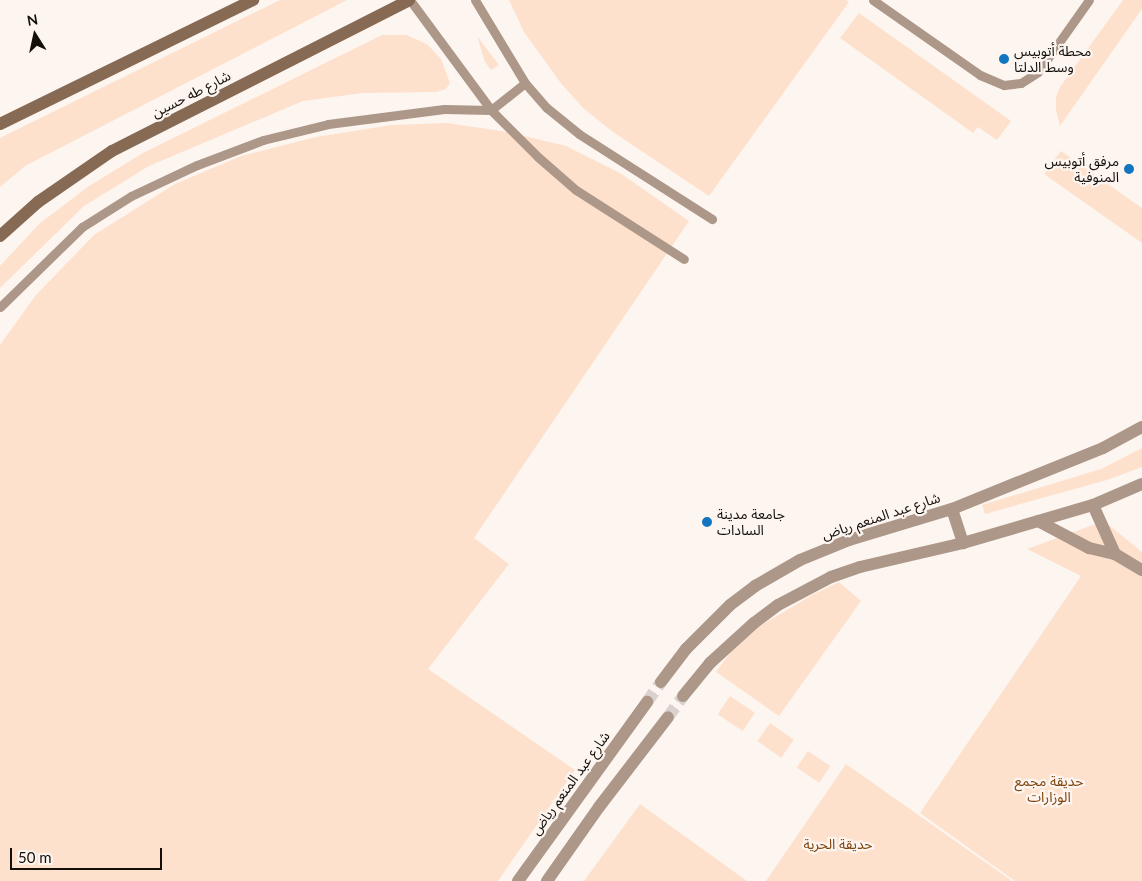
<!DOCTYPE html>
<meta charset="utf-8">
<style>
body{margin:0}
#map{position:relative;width:1142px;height:881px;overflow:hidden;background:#fdf5f0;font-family:Lato,"Noto Sans Arabic",sans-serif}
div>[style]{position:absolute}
.green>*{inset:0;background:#fde1cd;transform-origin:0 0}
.tertiary-tunnel>*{height:12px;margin-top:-6px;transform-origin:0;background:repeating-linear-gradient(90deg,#dad2ce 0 12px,transparent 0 18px)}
.service>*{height:9px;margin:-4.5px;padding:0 4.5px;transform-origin:4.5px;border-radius:4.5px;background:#ac9789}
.minor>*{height:12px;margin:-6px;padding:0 6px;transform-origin:6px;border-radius:6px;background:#ac9789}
.tertiary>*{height:12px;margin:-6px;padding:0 6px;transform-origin:6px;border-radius:6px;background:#ac9789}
.secondary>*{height:12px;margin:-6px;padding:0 6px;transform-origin:6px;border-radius:6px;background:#876a54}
.dots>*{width:14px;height:14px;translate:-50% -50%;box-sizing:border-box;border:2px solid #fdf5f0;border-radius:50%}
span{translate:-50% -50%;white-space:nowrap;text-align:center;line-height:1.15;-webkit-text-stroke:4.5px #fdf5f0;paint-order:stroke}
.poi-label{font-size:14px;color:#150f0a}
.left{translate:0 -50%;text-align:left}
.right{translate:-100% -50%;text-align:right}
.street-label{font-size:14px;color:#150f0a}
.park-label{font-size:14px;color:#7e440c}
.north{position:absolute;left:10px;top:10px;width:50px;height:50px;-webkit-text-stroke:4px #fdf5f0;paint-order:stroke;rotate:350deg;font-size:14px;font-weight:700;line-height:20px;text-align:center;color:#150f0a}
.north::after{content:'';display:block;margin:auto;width:18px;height:22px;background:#150f0a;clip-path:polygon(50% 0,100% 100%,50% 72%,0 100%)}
.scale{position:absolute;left:10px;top:848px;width:152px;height:22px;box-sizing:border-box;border:2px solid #150f0a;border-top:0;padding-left:6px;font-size:15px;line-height:18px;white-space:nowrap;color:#150f0a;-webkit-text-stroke:4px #fdf5f0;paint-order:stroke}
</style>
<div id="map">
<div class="green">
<i style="clip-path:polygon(280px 0,347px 0,25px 166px,0 187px,0 138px)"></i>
<i style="clip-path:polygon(509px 0,846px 0,849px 2px,709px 196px,613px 132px,583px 108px,560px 82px,524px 32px)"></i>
<i style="clip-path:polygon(1123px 0,1142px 0,1142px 9px,1060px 126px,1056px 110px,1056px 97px,1060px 87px)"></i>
<i style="clip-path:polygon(859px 13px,1011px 121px,997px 140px,978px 127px,973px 133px,840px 38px)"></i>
<i style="clip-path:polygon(382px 35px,406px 35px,427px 44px,441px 59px,450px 83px,446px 89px,436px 92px,363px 93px,303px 101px,149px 166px,84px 206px,0 288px,0 266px,39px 224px,89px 186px,143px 153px)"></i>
<i style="clip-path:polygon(477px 36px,499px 65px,491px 70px,485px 62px)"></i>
<i style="clip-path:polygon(447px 123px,508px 132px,566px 146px,620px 173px,689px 221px,474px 538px,509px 564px,428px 669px,575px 770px,498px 881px,0 881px,0 345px,36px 295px,94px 235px,175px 184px,241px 156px,316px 137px,392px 125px)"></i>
<i style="clip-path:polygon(1061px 151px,1142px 208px,1142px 243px,1044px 174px)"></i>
<i style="clip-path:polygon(1142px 448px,1142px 467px,1107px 480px,985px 514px,982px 505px,1101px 469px)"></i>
<i style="clip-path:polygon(1104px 521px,1142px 552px,1142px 881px,1015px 881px,920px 813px,1081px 576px,1027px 549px)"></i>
<i style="clip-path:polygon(839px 582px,861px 601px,779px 716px,716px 672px,733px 649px,755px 629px,814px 594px)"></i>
<i style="left:730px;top:696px;width:30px;height:22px;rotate:34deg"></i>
<i style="left:770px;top:723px;width:29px;height:22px;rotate:35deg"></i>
<i style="left:808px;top:751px;width:27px;height:20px;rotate:34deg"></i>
<i style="clip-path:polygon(846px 764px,1012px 881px,766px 881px)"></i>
<i style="clip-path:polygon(640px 804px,747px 881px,584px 881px)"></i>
</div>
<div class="tertiary-tunnel">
<i style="left:647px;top:702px;width:24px;rotate:-55deg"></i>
<i style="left:668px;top:717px;width:26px;rotate:-54deg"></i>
</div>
<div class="service">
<i style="left:410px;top:0;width:137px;rotate:53.6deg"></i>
<i style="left:491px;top:110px;width:66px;rotate:45deg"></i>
<i style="left:538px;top:157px;width:50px;rotate:41deg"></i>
<i style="left:576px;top:190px;width:128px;rotate:32.6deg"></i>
<i style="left:475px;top:0;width:97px;rotate:58.9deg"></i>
<i style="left:525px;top:83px;width:33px;rotate:49deg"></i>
<i style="left:547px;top:108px;width:41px;rotate:39.1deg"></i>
<i style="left:579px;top:134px;width:158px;rotate:32.6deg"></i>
<i style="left:873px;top:0;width:131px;rotate:35deg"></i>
<i style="left:980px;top:75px;width:26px;rotate:23deg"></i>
<i style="left:1004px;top:85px;width:17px;rotate:-7deg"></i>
<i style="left:1021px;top:83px;width:20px;rotate:-33deg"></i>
<i style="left:1038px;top:72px;width:88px;rotate:-54.7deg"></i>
<i style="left:0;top:307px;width:115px;rotate:-44.3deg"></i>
<i style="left:82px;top:227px;width:58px;rotate:-32.3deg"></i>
<i style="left:131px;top:196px;width:73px;rotate:-25.2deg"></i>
<i style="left:197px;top:165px;width:71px;rotate:-20.7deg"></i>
<i style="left:263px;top:140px;width:67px;rotate:-13.8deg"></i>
<i style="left:328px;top:124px;width:117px;rotate:-7.4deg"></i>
<i style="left:444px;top:109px;width:47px;rotate:1.2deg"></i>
<i style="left:491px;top:110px;width:43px;rotate:-38.5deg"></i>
</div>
<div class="minor">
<i style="left:1093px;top:505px;width:54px;rotate:65.8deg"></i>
<i style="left:1038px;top:521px;width:58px;rotate:27.9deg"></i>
<i style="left:1089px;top:548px;width:27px;rotate:13deg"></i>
<i style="left:1115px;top:554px;width:31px;rotate:31deg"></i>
</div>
<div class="tertiary">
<i style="left:952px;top:509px;width:36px;rotate:72deg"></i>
<i style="left:661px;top:682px;width:41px;rotate:-52.9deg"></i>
<i style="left:686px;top:649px;width:62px;rotate:-45deg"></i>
<i style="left:730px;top:605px;width:31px;rotate:-37deg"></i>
<i style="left:755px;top:586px;width:52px;rotate:-30deg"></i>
<i style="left:800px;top:560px;width:53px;rotate:-22.2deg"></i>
<i style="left:849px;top:540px;width:108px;rotate:-16.8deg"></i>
<i style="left:952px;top:509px;width:163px;rotate:-22deg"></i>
<i style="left:1103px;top:448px;width:44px;rotate:-28.3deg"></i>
<i style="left:683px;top:696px;width:43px;rotate:-50.7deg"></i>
<i style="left:710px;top:663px;width:59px;rotate:-42.3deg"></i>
<i style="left:754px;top:623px;width:30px;rotate:-37deg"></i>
<i style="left:778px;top:605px;width:60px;rotate:-27.8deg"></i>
<i style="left:831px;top:577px;width:31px;rotate:-19deg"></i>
<i style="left:860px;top:567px;width:106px;rotate:-13.1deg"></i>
<i style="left:963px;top:543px;width:135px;rotate:-16.3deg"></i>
<i style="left:1093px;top:505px;width:53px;rotate:-23.2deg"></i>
<i style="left:518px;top:881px;width:221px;rotate:-54.2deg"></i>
<i style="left:547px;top:881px;width:90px;rotate:-54.9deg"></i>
<i style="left:599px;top:807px;width:113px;rotate:-52.5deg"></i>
</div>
<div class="secondary">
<i style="left:0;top:124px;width:282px;rotate:-26.1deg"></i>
<i style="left:0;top:236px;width:51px;rotate:-41.8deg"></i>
<i style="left:38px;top:202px;width:90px;rotate:-34.6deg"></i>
<i style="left:112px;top:151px;width:333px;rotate:-26.9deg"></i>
</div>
<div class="dots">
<i style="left:1004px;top:59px;background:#1175c0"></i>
<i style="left:1129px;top:169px;background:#1175c0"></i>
<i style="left:707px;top:522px;background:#1175c0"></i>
</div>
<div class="poi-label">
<span class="left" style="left:1014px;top:59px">محطة أتوبيس<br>وسط الدلتا</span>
<span class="right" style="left:1119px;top:169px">مرفق أتوبيس<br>المنوفية</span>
<span class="left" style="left:717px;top:522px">جامعة مدينة<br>السادات</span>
</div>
<div class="street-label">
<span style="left:191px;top:94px;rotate:-27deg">شارع طه حسين</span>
<span style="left:881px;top:516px;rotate:-18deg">شارع عبد المنعم رياض</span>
<span style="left:570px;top:783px;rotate:-54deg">شارع عبد المنعم رياض</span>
</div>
<div class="park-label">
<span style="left:1049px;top:789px">حديقة مجمع<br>الوزارات</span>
<span style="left:838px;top:844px">حديقة الحرية</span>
</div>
<div class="north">N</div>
<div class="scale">50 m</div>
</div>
